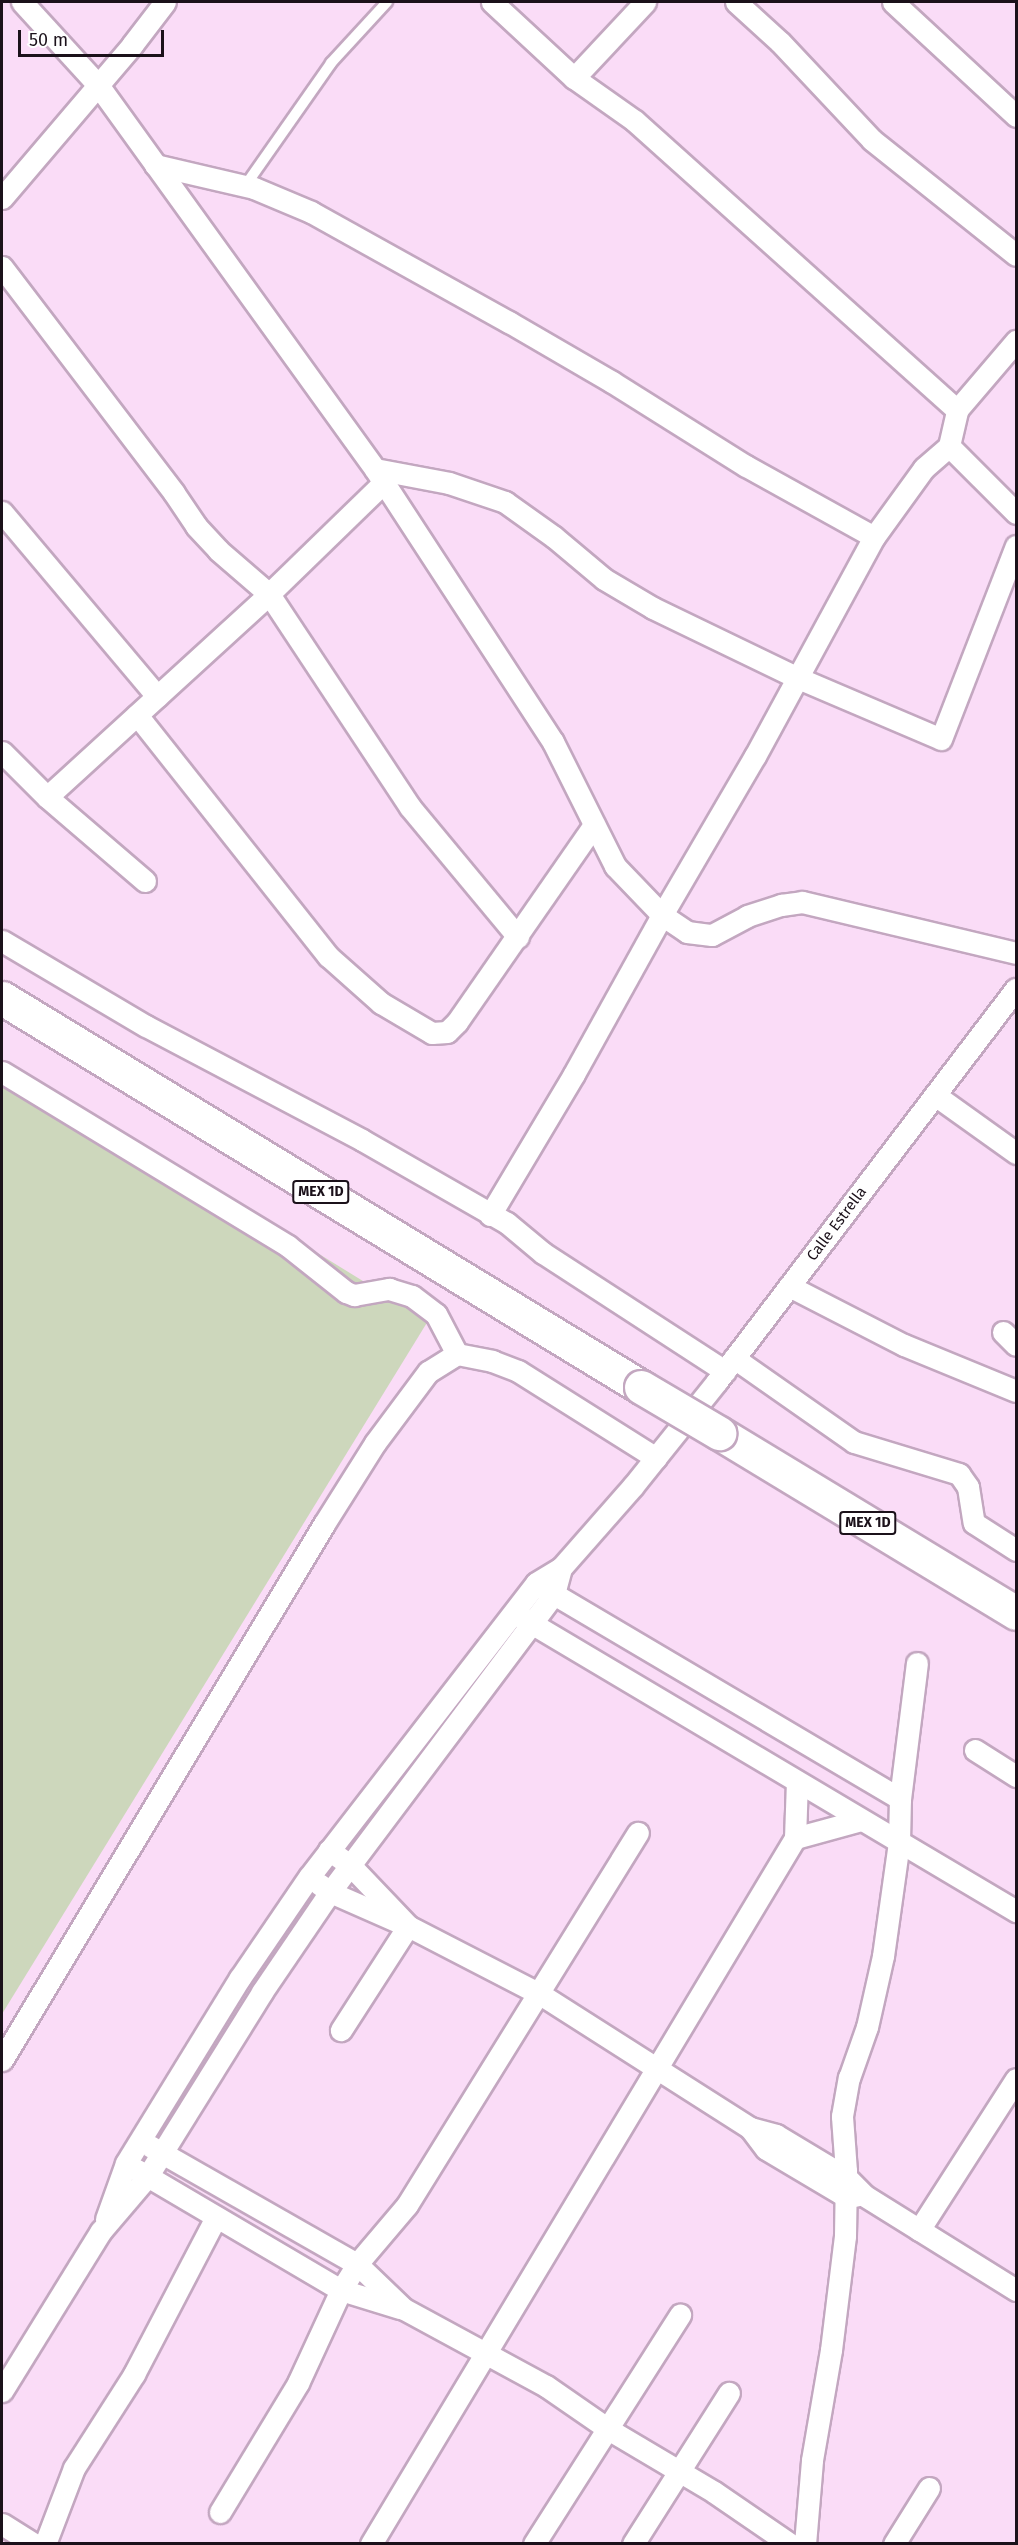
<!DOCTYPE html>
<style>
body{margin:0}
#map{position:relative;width:1018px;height:2545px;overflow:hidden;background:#fadcf7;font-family:"Fira Sans",sans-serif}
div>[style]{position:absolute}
.green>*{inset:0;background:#cdd7bc}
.roads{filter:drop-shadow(2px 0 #c3a7c0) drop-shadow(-2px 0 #c3a7c0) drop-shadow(0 2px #c3a7c0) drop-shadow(0 -2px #c3a7c0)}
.lane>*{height:10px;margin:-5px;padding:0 5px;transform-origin:5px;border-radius:5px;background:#fff}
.street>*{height:21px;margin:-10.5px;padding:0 10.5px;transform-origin:10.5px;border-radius:10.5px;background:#fff}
.highway>*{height:33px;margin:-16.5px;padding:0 16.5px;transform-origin:16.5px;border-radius:16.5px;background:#fff}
.bridges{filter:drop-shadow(2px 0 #c3a7c0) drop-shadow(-2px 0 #c3a7c0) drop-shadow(0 2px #c3a7c0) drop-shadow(0 -2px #c3a7c0)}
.highway-bridge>*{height:33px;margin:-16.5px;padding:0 16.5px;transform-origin:16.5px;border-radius:16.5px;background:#fff}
span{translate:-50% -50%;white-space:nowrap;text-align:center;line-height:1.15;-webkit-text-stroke:6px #fff;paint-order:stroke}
.shield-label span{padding:2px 4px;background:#fff;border:2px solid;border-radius:4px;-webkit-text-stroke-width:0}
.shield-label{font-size:14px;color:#1b111a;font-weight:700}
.street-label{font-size:15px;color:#1b111a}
.frame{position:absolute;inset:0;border:3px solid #1b111a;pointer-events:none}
.scale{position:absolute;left:18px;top:30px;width:146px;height:27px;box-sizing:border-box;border:3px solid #1b111a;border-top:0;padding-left:8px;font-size:18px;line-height:21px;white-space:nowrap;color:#1b111a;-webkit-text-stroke:4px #fff;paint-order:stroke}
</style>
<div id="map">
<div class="green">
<i style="clip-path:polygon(2px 1059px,428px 1321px,2px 2014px)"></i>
</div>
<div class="roads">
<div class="lane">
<i style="left:245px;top:186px;width:150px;rotate:-55deg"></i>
<i style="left:331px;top:63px;width:83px;rotate:-47.4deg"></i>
</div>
<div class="street">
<i style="left:22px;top:2px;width:113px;rotate:47.5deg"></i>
<i style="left:98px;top:85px;width:473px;rotate:54.2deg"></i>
<i style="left:375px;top:469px;width:326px;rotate:56.9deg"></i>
<i style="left:553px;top:742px;width:139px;rotate:63.4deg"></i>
<i style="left:615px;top:866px;width:68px;rotate:46.2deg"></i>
<i style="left:662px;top:915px;width:30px;rotate:34deg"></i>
<i style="left:687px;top:932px;width:25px;rotate:7deg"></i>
<i style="left:712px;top:935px;width:40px;rotate:-28deg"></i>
<i style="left:747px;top:916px;width:36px;rotate:-18deg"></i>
<i style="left:781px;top:905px;width:21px;rotate:-8deg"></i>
<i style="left:802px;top:902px;width:220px;rotate:13.4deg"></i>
<i style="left:736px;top:2px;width:59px;rotate:42.3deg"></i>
<i style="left:780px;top:42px;width:134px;rotate:46.8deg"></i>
<i style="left:872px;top:140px;width:184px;rotate:38.6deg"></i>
<i style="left:893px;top:2px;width:168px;rotate:42.8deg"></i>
<i style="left:574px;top:78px;width:104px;rotate:-46.9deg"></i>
<i style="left:155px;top:165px;width:102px;rotate:13.1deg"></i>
<i style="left:254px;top:188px;width:62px;rotate:22.8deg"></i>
<i style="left:311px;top:212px;width:227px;rotate:29.1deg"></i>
<i style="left:509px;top:322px;width:119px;rotate:30.2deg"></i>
<i style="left:612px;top:382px;width:158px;rotate:32.1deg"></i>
<i style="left:746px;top:466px;width:146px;rotate:29deg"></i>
<i style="left:2px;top:198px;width:201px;rotate:-49.6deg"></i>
<i style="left:132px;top:45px;width:54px;rotate:-52.5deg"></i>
<i style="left:2px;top:267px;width:284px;rotate:52.7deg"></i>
<i style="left:174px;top:493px;width:40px;rotate:56deg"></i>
<i style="left:196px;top:526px;width:33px;rotate:47deg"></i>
<i style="left:218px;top:550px;width:67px;rotate:40.8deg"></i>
<i style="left:269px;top:594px;width:255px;rotate:56.5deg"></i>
<i style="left:410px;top:807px;width:169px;rotate:50.3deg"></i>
<i style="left:957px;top:410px;width:91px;rotate:-49.5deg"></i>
<i style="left:949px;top:446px;width:95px;rotate:45deg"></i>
<i style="left:375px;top:469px;width:75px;rotate:10.7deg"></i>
<i style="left:449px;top:483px;width:59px;rotate:18.7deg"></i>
<i style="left:505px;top:502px;width:60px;rotate:35.5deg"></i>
<i style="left:554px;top:537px;width:65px;rotate:40deg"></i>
<i style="left:604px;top:579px;width:57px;rotate:30.6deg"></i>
<i style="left:653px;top:608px;width:161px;rotate:25.8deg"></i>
<i style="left:798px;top:678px;width:155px;rotate:23.1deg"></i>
<i style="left:941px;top:739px;width:207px;rotate:-68.8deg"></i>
<i style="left:2px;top:512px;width:241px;rotate:49.9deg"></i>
<i style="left:137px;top:715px;width:308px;rotate:51.6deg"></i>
<i style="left:328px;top:956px;width:71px;rotate:41.6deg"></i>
<i style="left:381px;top:1003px;width:59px;rotate:30.5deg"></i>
<i style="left:432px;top:1033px;width:15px;rotate:-4deg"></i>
<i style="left:447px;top:1032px;width:14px;rotate:-45deg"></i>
<i style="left:457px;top:1022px;width:240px;rotate:-55.2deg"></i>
<i style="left:2px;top:752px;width:64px;rotate:45deg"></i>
<i style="left:47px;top:797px;width:129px;rotate:40.6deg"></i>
<i style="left:47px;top:797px;width:301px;rotate:-42.4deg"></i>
<i style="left:269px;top:594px;width:161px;rotate:-44.2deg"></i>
<i style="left:2px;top:941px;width:167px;rotate:30.6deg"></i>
<i style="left:146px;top:1026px;width:244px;rotate:27.8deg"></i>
<i style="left:362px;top:1140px;width:167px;rotate:29.8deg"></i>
<i style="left:507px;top:1223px;width:47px;rotate:39.8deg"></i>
<i style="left:543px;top:1253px;width:217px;rotate:33deg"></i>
<i style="left:2px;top:1072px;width:335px;rotate:31.3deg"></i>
<i style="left:288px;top:1246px;width:74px;rotate:38.4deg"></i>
<i style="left:346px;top:1292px;width:9px;rotate:21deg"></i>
<i style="left:354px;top:1295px;width:36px;rotate:-10deg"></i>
<i style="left:389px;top:1289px;width:24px;rotate:17deg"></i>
<i style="left:412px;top:1296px;width:30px;rotate:37deg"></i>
<i style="left:436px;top:1314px;width:45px;rotate:62.3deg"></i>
<i style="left:935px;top:1095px;width:100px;rotate:35.6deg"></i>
<i style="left:490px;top:1215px;width:164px;rotate:-59.2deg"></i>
<i style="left:574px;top:1074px;width:182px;rotate:-61deg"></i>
<i style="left:662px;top:915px;width:184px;rotate:-59.7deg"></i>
<i style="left:755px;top:756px;width:249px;rotate:-61.5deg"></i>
<i style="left:874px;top:537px;width:85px;rotate:-54.1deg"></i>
<i style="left:924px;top:468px;width:33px;rotate:-41deg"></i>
<i style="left:949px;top:446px;width:37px;rotate:-77deg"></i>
<i style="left:957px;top:410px;width:433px;rotate:-138.1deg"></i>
<i style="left:635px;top:121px;width:75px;rotate:-144.8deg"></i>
<i style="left:574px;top:78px;width:112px;rotate:-137.2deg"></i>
<i style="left:789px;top:1286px;width:129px;rotate:27.2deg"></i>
<i style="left:904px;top:1345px;width:121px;rotate:22.3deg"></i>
<i style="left:1003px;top:1332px;width:18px;rotate:45deg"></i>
<i style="left:734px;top:1358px;width:146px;rotate:35deg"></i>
<i style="left:854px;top:1442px;width:110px;rotate:16.9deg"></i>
<i style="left:959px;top:1474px;width:16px;rotate:55deg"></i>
<i style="left:968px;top:1487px;width:36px;rotate:81deg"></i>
<i style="left:974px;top:1523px;width:50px;rotate:32.7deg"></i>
<i style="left:542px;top:1587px;width:416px;rotate:30.6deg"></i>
<i style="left:521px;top:1617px;width:576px;rotate:30.71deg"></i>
<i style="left:975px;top:1750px;width:49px;rotate:32.4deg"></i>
<i style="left:795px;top:1838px;width:68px;rotate:-15.3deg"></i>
<i style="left:329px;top:1850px;width:26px;rotate:36deg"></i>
<i style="left:350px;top:1865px;width:84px;rotate:46.4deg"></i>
<i style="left:408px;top:1926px;width:148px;rotate:27.3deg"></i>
<i style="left:540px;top:1994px;width:249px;rotate:32.5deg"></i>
<i style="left:750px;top:2128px;width:27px;rotate:15deg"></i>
<i style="left:776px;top:2135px;width:82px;rotate:31deg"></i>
<i style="left:846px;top:2177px;width:27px;rotate:45deg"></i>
<i style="left:865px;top:2196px;width:178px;rotate:31.9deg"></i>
<i style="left:319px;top:1884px;width:14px;rotate:36deg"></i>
<i style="left:330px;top:1892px;width:85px;rotate:23.6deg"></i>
<i style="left:408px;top:1926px;width:124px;rotate:122.8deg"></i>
<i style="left:2px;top:2060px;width:625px;rotate:-59deg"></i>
<i style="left:324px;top:1524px;width:96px;rotate:-57.8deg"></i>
<i style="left:375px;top:1443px;width:89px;rotate:-53.3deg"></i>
<i style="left:428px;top:1372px;width:34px;rotate:-32deg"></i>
<i style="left:457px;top:1354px;width:36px;rotate:11deg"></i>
<i style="left:492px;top:1361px;width:28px;rotate:21deg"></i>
<i style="left:518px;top:1371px;width:163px;rotate:32.2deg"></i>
<i style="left:750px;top:2128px;width:26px;rotate:53deg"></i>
<i style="left:766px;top:2149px;width:92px;rotate:30.7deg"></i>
<i style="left:845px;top:2196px;width:10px"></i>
<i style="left:150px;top:2146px;width:238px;rotate:29.7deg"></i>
<i style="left:357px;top:2264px;width:65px;rotate:43.8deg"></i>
<i style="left:404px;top:2309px;width:162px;rotate:28.5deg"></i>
<i style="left:546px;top:2386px;width:75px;rotate:34.7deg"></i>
<i style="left:608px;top:2429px;width:123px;rotate:30.7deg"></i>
<i style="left:714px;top:2492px;width:92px;rotate:34.4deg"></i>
<i style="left:137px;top:2170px;width:237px;rotate:30.5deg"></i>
<i style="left:341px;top:2290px;width:62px;rotate:17deg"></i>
<i style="left:106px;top:2219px;width:59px;rotate:-70.3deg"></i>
<i style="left:126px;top:2163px;width:217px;rotate:-58.4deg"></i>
<i style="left:240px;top:1978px;width:122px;rotate:-55.7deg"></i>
<i style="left:309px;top:1877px;width:371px;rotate:-52.3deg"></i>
<i style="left:536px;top:1583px;width:29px;rotate:-31deg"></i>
<i style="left:919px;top:2230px;width:179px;rotate:-57.3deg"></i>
<i style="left:2px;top:2391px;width:188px;rotate:-58.3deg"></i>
<i style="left:101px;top:2231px;width:71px;rotate:-49.6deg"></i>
<i style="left:147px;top:2177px;width:218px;rotate:-58.1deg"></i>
<i style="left:262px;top:1992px;width:121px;rotate:-55.8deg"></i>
<i style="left:330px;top:1892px;width:373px;rotate:-53.1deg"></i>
<i style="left:554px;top:1594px;width:27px;rotate:-75deg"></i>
<i style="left:561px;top:1568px;width:109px;rotate:-48.7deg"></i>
<i style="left:633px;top:1486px;width:134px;rotate:-51.3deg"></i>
<i style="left:717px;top:1381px;width:493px;rotate:-52.7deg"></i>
<i style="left:220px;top:2512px;width:151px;rotate:-58.8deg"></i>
<i style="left:298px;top:2383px;width:102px;rotate:-65.2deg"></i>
<i style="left:341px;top:2290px;width:31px;rotate:-58deg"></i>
<i style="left:357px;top:2264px;width:77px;rotate:-49.7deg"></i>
<i style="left:407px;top:2205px;width:438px;rotate:-58.2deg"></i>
<i style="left:2px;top:2524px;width:38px;rotate:32deg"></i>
<i style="left:45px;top:2544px;width:81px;rotate:-69.1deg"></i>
<i style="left:74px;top:2468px;width:112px;rotate:-57.4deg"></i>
<i style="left:134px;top:2374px;width:177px;rotate:-62.4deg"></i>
<i style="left:371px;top:2544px;width:824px;rotate:-59.01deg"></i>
<i style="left:795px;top:1838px;width:56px;rotate:-88deg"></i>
<i style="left:534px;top:2544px;width:272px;rotate:-57.5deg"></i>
<i style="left:633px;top:2544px;width:179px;rotate:-57.6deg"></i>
<i style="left:805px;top:2544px;width:84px;rotate:-85.2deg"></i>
<i style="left:812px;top:2460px;width:112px;rotate:-80.2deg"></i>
<i style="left:831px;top:2350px;width:115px;rotate:-83deg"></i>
<i style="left:845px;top:2236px;width:65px;rotate:-89.1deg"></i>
<i style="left:846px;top:2171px;width:55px;rotate:-94.2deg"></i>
<i style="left:842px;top:2116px;width:39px;rotate:-80deg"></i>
<i style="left:849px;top:2078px;width:54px;rotate:-70.6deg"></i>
<i style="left:867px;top:2027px;width:73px;rotate:-77.3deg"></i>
<i style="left:883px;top:1956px;width:115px;rotate:-82deg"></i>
<i style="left:899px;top:1842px;width:43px;rotate:-88.7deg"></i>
<i style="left:900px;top:1799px;width:137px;rotate:-82.9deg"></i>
<i style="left:894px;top:2544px;width:66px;rotate:-58deg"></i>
</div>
<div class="highway">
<i style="left:2px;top:998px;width:748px;rotate:31.33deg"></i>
<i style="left:719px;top:1433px;width:347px;rotate:31.2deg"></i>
</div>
</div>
<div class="bridges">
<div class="highway-bridge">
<i style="left:641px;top:1387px;width:91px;rotate:30.5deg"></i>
</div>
</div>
<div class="shield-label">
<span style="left:321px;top:1192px">MEX 1D</span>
<span style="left:868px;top:1523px">MEX 1D</span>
</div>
<div class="street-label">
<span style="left:837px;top:1224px;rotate:-53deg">Calle Estrella</span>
</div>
<div class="frame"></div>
<div class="scale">50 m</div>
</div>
